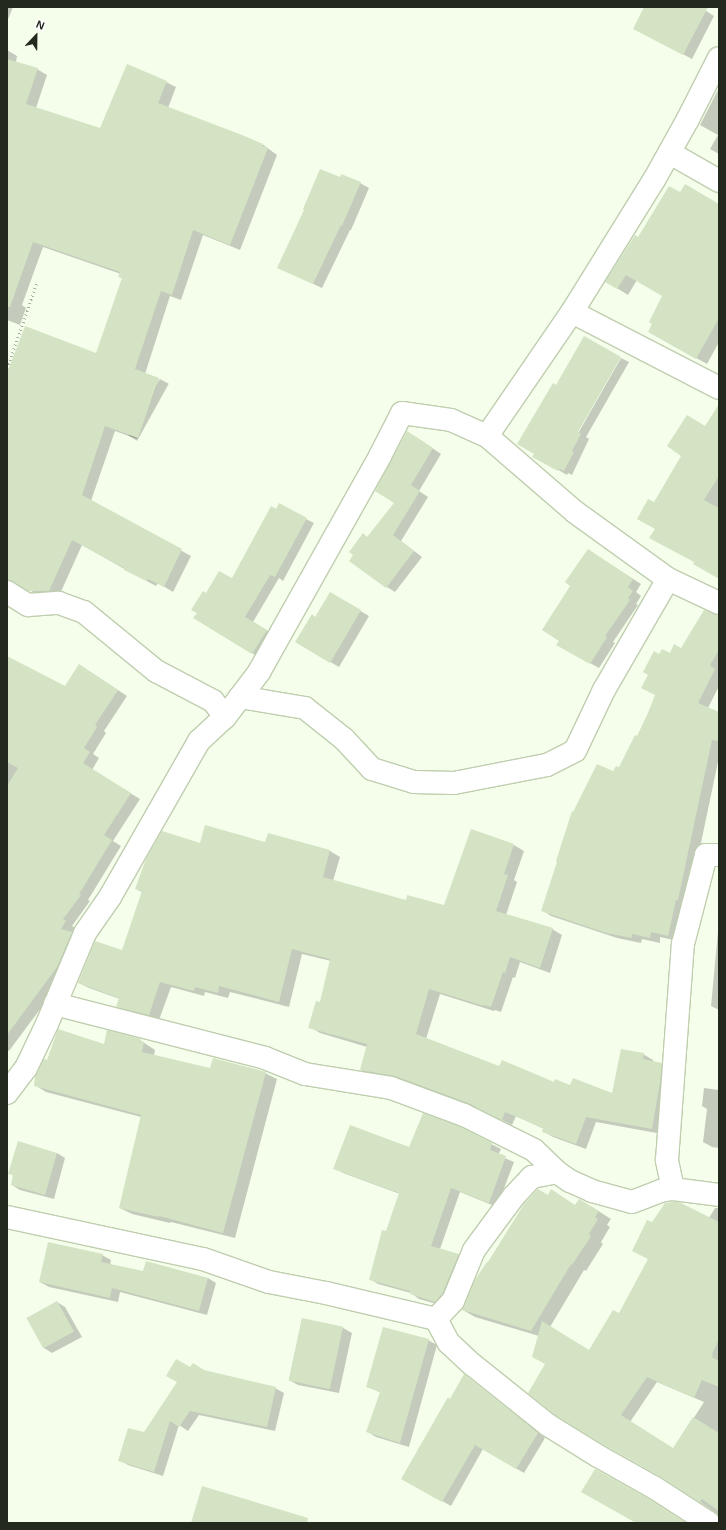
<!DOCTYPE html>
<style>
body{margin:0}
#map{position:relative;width:726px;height:1530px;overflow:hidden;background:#f5feeb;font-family:Helvetica,sans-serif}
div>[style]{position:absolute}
.shadow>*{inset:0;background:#0003;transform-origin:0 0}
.building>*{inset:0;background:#d3e3c3;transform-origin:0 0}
.path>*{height:2.5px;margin-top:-1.25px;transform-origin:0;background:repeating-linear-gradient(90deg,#a7af9f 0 1px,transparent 0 4px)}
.roads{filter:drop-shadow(1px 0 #bfceaf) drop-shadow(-1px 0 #bfceaf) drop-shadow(0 1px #bfceaf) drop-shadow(0 -1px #bfceaf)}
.minor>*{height:22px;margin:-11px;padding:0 11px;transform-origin:11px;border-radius:11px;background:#fff}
span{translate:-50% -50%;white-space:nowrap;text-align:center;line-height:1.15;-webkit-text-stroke:4px #fff;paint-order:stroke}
.frame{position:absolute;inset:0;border:8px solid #24291e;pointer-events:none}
.north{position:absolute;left:16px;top:16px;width:40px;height:40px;-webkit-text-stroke:3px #fff;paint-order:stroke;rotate:22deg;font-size:11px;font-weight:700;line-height:16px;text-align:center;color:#24291e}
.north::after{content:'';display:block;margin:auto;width:14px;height:18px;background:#24291e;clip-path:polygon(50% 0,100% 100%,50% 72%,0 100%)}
</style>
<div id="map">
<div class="shadow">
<i style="clip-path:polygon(7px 7px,13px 7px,7px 22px)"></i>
<i style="clip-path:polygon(645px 7px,704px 7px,703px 9px,714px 16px,692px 59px,643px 33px)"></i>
<i style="clip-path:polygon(7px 50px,17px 56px,16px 62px,37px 69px,47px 75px,36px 108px,100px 129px,166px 82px,176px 87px,168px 108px,262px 144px,277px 155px,240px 250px,203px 235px,181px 300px,170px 296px,145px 374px,159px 379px,137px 439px,115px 431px,91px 501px,191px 556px,173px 592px,158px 583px,156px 586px,135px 575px,82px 545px,59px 596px,38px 595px,23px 586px,7px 583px,7px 376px,97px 355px,123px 279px,120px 277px,121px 274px,43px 247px,22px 305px,26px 308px,20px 325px,7px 320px)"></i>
<i style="clip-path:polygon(719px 88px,719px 154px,710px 149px,718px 135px,700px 125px)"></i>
<i style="clip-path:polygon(341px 179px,360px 183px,369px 188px,351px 230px,350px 230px,322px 288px,279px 268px)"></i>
<i style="clip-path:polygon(680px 194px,719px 206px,719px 314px,717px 317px,719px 319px,719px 342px,707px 364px,650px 332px,664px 296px,637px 280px,628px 295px,607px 282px,638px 238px)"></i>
<i style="clip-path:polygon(621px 358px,629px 362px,586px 437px,589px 439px,572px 475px,568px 473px,567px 475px,534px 456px,556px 386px,576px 437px)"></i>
<i style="left:160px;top:379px;width:10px;height:65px;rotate:29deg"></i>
<i style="clip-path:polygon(719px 414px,719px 578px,695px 562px,656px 529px,654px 504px,705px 427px)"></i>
<i style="clip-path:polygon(416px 437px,441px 454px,419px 491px,428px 497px,401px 541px,422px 557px,395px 592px,387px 587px,368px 538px,395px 502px)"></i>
<i style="clip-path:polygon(277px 510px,306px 519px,314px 523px,283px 581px,279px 578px,253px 622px,274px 635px,260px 658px,252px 653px,206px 594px,232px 579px)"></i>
<i style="clip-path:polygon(588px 550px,641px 584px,636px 592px,641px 596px,636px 604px,638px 605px,613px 642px,615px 643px,599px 668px,558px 645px)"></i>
<i style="clip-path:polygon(330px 593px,369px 616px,339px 667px,296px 642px,316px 618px)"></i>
<i style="clip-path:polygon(719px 616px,719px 686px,708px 708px,719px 713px,719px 757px,688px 905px,678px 941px,660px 937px,660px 943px,642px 939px,641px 943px,617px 938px,551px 916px,542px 910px,574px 813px,613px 772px,620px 769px,638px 737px,656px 695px,660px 655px,670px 654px,681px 649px)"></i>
<i style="clip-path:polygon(7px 666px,65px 687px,89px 671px,127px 696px,104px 731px,106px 733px,93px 754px,99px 758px,92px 770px,140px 799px,113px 841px,121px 846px,88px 900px,90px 901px,72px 926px,75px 928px,71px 933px,81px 939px,67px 973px,9px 1051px,7px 1050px)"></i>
<i style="clip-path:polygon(269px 834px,330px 851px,340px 857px,333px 881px,407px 901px,445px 907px,514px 845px,524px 851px,514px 880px,517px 882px,506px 915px,552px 929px,562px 935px,550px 973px,520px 962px,515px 978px,513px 977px,501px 1012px,495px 1010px,494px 1011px,440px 994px,426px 1039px,500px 1068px,554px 1083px,613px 1094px,643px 1054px,653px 1060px,653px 1062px,661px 1064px,671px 1070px,662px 1134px,596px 1122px,586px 1149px,553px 1137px,543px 1131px,544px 1129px,516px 1116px,512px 1125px,480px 1109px,406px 1081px,371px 1076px,361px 1070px,367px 1047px,320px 1033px,310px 1027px,320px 1003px,331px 961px,302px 954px,289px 1007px,230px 992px,228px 998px,205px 992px,204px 996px,171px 987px,159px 1020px,127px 1012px,117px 1006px,120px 999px,89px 988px,79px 983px,123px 951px,142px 892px,136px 889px,200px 845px,266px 843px)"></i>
<i style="clip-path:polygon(719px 921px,719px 1010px,711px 1006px)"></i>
<i style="clip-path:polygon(140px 1040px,155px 1050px,154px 1056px,211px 1070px,265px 1073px,277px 1079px,235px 1238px,171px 1222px,170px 1223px,132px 1214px,120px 1208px,141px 1117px,46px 1092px,35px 1085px,48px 1061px,104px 1045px)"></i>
<i style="clip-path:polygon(704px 1088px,719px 1090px,719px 1148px,712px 1147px,703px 1142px,707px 1109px,702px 1106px)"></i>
<i style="clip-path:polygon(459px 1127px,501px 1149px,498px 1155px,514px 1162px,497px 1207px,460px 1192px,440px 1249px,459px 1255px,467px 1260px,444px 1306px,419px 1299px,411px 1293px,378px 1284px,370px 1279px,400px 1194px,343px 1173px,335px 1168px,410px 1148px)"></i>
<i style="clip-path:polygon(57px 1153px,65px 1158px,54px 1199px,20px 1190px,12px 1185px,14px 1176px,9px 1173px)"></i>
<i style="clip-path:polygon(evenodd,548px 1196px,576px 1206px,592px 1207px,611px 1219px,607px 1225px,610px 1227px,601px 1242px,603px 1244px,586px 1271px,584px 1270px,550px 1327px,590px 1351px,619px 1314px,649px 1259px,633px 1251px,653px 1224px,709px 1218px,715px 1208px,719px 1208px,719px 1515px,662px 1476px,547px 1364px,539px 1336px,475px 1317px,463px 1310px,489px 1263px,548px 1196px,657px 1382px,704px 1402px,674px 1449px,630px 1422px,657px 1382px)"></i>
<i style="clip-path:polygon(102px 1255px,111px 1260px,110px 1265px,144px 1272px,208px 1278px,216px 1283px,207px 1315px,120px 1292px,118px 1302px,49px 1287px,40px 1282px)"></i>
<i style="clip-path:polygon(57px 1302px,65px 1307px,82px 1337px,52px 1353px,44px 1348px)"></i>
<i style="clip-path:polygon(302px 1319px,343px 1328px,352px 1333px,339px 1393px,298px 1385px,289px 1380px)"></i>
<i style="clip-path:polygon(428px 1340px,437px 1345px,409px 1447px,376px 1437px,368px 1432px,381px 1393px,367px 1386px)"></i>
<i style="clip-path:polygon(190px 1368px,275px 1388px,284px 1393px,275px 1431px,199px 1415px,188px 1431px,179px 1425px,163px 1476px,128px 1465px,119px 1460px,144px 1433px)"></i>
<i style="clip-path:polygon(465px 1376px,545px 1438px,524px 1473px,483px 1449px,451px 1506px,403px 1479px)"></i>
</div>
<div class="building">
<i style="clip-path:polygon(644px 7px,708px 7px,683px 55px,633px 29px)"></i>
<i style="clip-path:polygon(7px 59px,38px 68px,26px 104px,100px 128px,127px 64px,167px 81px,158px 103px,242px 135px,263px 144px,262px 146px,268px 148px,230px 245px,193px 230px,172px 295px,161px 291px,135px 369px,159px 378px,138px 438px,105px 426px,82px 495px,182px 549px,164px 587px,148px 579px,147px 581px,124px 570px,124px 568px,72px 540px,49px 591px,28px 591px,7px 580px,7px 373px,25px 326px,96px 353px,122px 278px,118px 277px,120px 272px,33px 242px,10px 307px,7px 307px)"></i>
<i style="clip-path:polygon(320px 169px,340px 177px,341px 174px,361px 182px,342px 226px,341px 225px,313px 284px,277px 268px,304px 210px,303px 209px)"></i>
<i style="clip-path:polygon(685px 184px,719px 204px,719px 318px,696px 359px,648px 332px,652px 324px,649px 322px,662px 296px,626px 275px,617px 289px,605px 282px,635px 235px,638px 237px,669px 186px,680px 192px)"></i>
<i style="clip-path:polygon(584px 336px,621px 357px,578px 432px,581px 434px,572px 451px,574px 452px,564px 471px,559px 469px,558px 471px,532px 457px,534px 454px,517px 444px,553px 383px,556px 385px)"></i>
<i style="clip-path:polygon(719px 404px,719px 476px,704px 500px,719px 508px,719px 579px,693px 564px,694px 562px,649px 538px,655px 529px,637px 519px,648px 499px,654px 502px,681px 456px,667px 446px,687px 415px,705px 426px)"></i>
<i style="clip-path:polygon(407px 431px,433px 448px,411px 485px,420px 491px,393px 535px,414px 551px,386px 588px,349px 561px,353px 555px,349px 552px,363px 533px,367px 537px,394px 503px,375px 491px)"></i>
<i style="clip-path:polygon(279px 503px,307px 518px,275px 577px,270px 575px,245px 617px,267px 630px,252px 654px,193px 618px,197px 613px,191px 610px,203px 591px,206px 593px,219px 571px,232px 578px,271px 506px,276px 509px)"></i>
<i style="clip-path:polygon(588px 549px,633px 579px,628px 587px,633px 591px,628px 598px,630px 600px,605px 636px,607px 637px,590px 664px,556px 645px,559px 641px,542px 630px,570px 586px,565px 582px)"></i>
<i style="clip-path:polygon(330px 592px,361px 610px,330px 663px,295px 642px,312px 614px,315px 617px)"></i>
<i style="clip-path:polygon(704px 610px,719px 615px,719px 650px,710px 665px,715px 669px,698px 703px,719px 712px,719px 741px,712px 740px,678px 900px,676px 900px,668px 936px,651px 932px,650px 938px,632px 934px,632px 938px,606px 933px,541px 911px,557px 862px,556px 861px,572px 811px,573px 812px,597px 764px,613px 771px,616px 766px,619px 767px,635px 735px,637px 736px,648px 713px,655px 695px,641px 688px,648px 675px,643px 672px,654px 651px,659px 654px,662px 649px,670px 653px,674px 644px,681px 648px)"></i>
<i style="clip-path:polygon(7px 656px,65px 686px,79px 664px,118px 690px,95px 725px,97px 727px,84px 748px,90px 752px,83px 763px,131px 793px,104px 835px,112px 840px,79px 894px,81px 895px,63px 919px,66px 921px,61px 929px,72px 932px,57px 967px,7px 1035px,7px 786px,18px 768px,7px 762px)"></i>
<i style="clip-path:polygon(205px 825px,265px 842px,268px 833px,330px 850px,323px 877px,406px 900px,407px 895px,444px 905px,471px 829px,514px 844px,504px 874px,508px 875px,496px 911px,553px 928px,540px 968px,510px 957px,505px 973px,503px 972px,491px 1007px,484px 1005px,484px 1006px,429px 989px,416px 1034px,499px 1066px,502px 1060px,554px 1082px,555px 1079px,570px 1085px,573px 1078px,612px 1093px,621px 1049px,644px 1053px,643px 1059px,662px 1063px,660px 1082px,652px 1129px,586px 1117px,576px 1144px,542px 1132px,543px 1128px,505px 1112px,502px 1120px,468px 1103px,395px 1076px,360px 1070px,367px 1044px,308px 1028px,316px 1001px,320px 1002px,330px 959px,292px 949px,279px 1002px,219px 986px,218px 993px,195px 987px,194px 991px,160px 982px,149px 1015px,116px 1007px,119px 998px,78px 983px,95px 941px,122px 950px,142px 891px,135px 889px,146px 859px,162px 831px,200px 843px)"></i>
<i style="clip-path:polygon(58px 1029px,104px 1044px,107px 1030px,141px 1039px,140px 1041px,144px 1042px,142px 1052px,210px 1068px,213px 1058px,266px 1072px,223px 1233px,159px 1216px,159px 1217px,119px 1208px,141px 1115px,34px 1086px,35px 1077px,44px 1059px,47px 1060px)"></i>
<i style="clip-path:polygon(423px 1113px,459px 1126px,492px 1143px,490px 1150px,506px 1156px,489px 1203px,451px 1188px,431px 1246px,459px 1254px,442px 1294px,435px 1302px,410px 1294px,410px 1291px,369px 1280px,382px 1230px,386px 1231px,399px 1193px,333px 1169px,350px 1125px,409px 1147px)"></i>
<i style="clip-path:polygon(18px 1141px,57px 1153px,45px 1195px,11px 1185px,13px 1175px,8px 1174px)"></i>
<i style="clip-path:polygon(538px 1189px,548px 1195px,551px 1189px,575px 1205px,579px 1199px,599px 1211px,595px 1217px,598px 1219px,589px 1234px,591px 1236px,572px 1265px,571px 1264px,531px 1331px,462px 1310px,476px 1278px,487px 1262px,488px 1262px,524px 1204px)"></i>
<i style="clip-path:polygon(673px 1202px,679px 1202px,719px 1222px,719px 1339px,712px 1354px,713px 1355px,712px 1357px,719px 1361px,719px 1387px,702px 1380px,694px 1398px,647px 1377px,621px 1415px,673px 1448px,693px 1417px,719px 1433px,719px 1511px,702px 1499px,700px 1502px,661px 1477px,604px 1445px,555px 1415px,528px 1393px,545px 1364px,532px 1357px,542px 1321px,589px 1350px,613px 1310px,619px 1313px,648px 1259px,632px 1251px,647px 1220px,652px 1222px,665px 1203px)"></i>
<i style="clip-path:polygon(48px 1242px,103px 1254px,101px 1262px,143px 1271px,146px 1261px,208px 1278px,199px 1311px,112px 1288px,110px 1298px,39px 1282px)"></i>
<i style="left:57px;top:1301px;width:35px;height:35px;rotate:61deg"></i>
<i style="left:302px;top:1318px;width:42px;height:64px;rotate:12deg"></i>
<i style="clip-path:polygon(383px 1327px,429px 1339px,400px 1443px,366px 1432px,380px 1392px,366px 1387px)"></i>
<i style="clip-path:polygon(176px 1359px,190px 1367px,193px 1363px,204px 1370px,276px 1387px,267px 1427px,190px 1411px,179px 1427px,170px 1421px,154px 1472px,118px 1461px,128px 1428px,144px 1432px,177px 1382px,166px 1376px)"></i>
<i style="clip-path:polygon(464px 1374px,538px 1433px,516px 1469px,475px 1445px,442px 1502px,401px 1479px,448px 1397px,450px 1399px)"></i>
<i style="clip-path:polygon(595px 1469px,649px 1499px,686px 1523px,636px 1523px,581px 1492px)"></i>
<i style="clip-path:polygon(202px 1486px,308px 1518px,307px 1523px,191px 1523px)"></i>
</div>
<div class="path">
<i style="left:7px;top:368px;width:91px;rotate:-70.8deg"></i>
</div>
<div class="roads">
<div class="minor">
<i style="left:670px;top:153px;width:56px;rotate:29.7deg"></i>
<i style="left:572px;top:312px;width:165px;rotate:27.3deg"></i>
<i style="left:487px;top:436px;width:150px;rotate:-55.6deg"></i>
<i style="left:572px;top:312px;width:155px;rotate:-58.2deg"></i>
<i style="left:654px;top:180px;width:70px;rotate:-60.9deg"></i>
<i style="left:688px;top:119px;width:68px;rotate:-63.1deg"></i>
<i style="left:7px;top:592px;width:25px;rotate:32deg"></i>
<i style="left:28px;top:605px;width:31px;rotate:-4deg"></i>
<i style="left:59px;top:603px;width:27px;rotate:20deg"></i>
<i style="left:84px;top:612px;width:93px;rotate:39.3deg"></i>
<i style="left:156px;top:671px;width:64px;rotate:27.8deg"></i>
<i style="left:213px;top:701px;width:20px;rotate:53deg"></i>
<i style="left:240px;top:697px;width:66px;rotate:9.6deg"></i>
<i style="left:305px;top:708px;width:50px;rotate:38.5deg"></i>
<i style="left:344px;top:739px;width:41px;rotate:47deg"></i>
<i style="left:372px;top:769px;width:44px;rotate:17.2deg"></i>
<i style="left:414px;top:782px;width:40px;rotate:1.4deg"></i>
<i style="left:454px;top:783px;width:95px;rotate:-11deg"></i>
<i style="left:547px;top:765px;width:31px;rotate:-27deg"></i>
<i style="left:575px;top:751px;width:68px;rotate:-64.6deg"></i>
<i style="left:604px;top:690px;width:128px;rotate:-60deg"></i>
<i style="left:55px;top:1004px;width:217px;rotate:14.4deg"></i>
<i style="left:265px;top:1058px;width:43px;rotate:21.8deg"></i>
<i style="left:305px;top:1074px;width:87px;rotate:9.2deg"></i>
<i style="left:391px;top:1088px;width:78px;rotate:20.3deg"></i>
<i style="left:464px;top:1115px;width:78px;rotate:26.6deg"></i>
<i style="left:534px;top:1150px;width:32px;rotate:44deg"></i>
<i style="left:557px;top:1172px;width:16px;rotate:35deg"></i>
<i style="left:570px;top:1181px;width:24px;rotate:24deg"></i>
<i style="left:592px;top:1191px;width:41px;rotate:15.4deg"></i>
<i style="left:632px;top:1202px;width:30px;rotate:-21deg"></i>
<i style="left:660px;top:1191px;width:13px;rotate:-9deg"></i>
<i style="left:673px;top:1189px;width:46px;rotate:7.4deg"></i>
<i style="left:7px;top:1093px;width:31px;rotate:-53deg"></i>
<i style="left:26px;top:1068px;width:49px;rotate:-64.5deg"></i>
<i style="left:47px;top:1024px;width:99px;rotate:-67.3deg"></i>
<i style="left:85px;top:933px;width:44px;rotate:-55.2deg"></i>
<i style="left:110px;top:897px;width:180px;rotate:-60.3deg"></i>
<i style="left:199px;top:741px;width:35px;rotate:-43deg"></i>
<i style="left:225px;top:717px;width:56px;rotate:-52.9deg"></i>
<i style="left:259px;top:672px;width:248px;rotate:-60.7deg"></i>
<i style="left:380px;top:456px;width:48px;rotate:-62.9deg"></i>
<i style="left:402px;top:413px;width:49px;rotate:8.1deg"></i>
<i style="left:451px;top:420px;width:39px;rotate:24deg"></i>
<i style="left:487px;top:436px;width:116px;rotate:40.8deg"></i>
<i style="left:575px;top:512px;width:115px;rotate:35.8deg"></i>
<i style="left:668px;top:579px;width:56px;rotate:25.2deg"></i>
<i style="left:673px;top:1189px;width:30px;rotate:-102deg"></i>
<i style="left:667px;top:1160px;width:217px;rotate:-85.8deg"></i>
<i style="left:683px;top:944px;width:92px;rotate:-75.5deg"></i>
<i style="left:706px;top:855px;width:13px"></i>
<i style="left:7px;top:1217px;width:200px;rotate:12.1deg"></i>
<i style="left:203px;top:1259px;width:70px;rotate:19.2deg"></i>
<i style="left:269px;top:1282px;width:58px;rotate:10.9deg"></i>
<i style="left:326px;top:1293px;width:113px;rotate:13.3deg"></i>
<i style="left:436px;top:1319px;width:27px;rotate:62deg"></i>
<i style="left:449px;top:1343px;width:33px;rotate:43deg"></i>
<i style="left:473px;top:1365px;width:96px;rotate:38.7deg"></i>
<i style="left:548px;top:1425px;width:59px;rotate:31.8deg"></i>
<i style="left:598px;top:1456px;width:65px;rotate:29.3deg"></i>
<i style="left:655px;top:1488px;width:64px;rotate:32.9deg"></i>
<i style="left:436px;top:1319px;width:25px;rotate:-47deg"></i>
<i style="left:453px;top:1301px;width:55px;rotate:-67.6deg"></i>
<i style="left:474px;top:1250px;width:67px;rotate:-53.5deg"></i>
<i style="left:514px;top:1196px;width:26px;rotate:-47deg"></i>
<i style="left:532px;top:1177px;width:25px;rotate:-11deg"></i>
</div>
</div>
<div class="frame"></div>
<div class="north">N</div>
</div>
